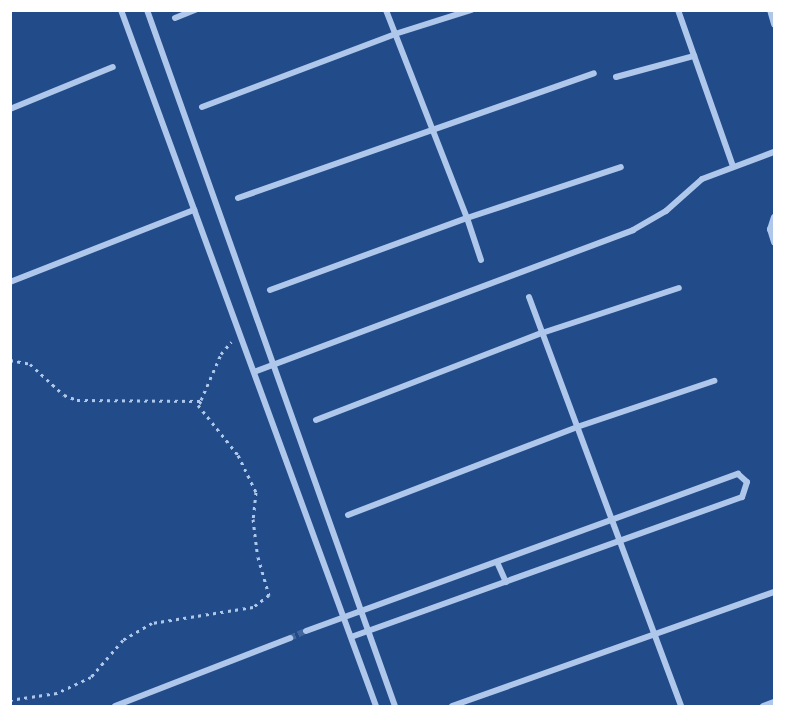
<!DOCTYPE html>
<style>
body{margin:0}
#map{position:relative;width:785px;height:717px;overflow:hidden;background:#224b8a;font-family:"Open Sans",sans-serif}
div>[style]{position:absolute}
.minor-tunnel>*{height:6px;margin-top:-3px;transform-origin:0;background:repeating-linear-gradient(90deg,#43669c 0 6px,transparent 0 9px)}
.path>*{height:3px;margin-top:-1.5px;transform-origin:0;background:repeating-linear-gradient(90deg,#aec7ea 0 3px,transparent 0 7.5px)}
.minor>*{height:6px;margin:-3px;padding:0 3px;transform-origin:3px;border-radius:3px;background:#aec7ea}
span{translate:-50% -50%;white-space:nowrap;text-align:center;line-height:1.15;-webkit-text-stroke:6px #224b8a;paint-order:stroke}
.frame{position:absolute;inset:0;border:12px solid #fff;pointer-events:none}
</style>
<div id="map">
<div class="minor-tunnel">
<i style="left:290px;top:638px;width:17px;rotate:-24deg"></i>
</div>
<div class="path">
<i style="left:10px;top:360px;width:20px;rotate:11deg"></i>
<i style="left:30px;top:364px;width:46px;rotate:42.4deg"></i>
<i style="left:64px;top:395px;width:14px;rotate:21deg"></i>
<i style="left:77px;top:400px;width:124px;rotate:0.5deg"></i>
<i style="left:201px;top:401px;width:5px;rotate:127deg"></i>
<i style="left:198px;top:405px;width:64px;rotate:51.3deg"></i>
<i style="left:238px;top:455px;width:41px;rotate:64.1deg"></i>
<i style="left:256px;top:492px;width:27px;rotate:96deg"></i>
<i style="left:253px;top:519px;width:38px;rotate:83deg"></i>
<i style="left:258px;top:557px;width:40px;rotate:74deg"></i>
<i style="left:269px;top:595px;width:20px;rotate:143deg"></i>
<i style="left:253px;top:607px;width:102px;rotate:171deg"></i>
<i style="left:152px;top:623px;width:34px;rotate:150deg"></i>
<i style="left:123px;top:640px;width:49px;rotate:130.9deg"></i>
<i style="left:91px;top:677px;width:38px;rotate:155deg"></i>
<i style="left:57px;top:693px;width:48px;rotate:171.5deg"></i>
<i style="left:201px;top:400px;width:50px;rotate:-66.5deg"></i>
<i style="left:221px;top:354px;width:16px;rotate:-50deg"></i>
</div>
<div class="minor">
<i style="left:121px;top:10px;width:741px;rotate:69.88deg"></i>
<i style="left:147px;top:10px;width:739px;rotate:70.39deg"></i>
<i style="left:678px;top:10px;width:165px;rotate:70.6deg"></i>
<i style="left:770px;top:10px;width:15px;rotate:74deg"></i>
<i style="left:175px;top:18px;width:22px;rotate:-22deg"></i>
<i style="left:616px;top:77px;width:81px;rotate:-15.1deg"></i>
<i style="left:202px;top:107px;width:206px;rotate:-20.7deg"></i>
<i style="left:395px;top:34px;width:80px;rotate:-17.5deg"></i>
<i style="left:10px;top:109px;width:111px;rotate:-22.2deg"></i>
<i style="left:238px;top:198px;width:377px;rotate:-19.3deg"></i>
<i style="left:774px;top:217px;width:13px;rotate:108deg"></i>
<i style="left:770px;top:229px;width:14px;rotate:73deg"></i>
<i style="left:481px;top:260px;width:44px;rotate:-108.4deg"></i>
<i style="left:467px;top:218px;width:162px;rotate:-18.3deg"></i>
<i style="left:10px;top:282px;width:198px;rotate:-21.4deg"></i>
<i style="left:270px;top:290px;width:210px;rotate:-20.1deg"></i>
<i style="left:467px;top:218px;width:223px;rotate:-111.3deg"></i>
<i style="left:529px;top:297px;width:436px;rotate:69.6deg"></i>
<i style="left:254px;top:372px;width:405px;rotate:-20.5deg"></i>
<i style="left:633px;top:230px;width:38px;rotate:-30deg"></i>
<i style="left:666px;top:211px;width:48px;rotate:-41.6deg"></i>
<i style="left:702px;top:179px;width:77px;rotate:-20.6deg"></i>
<i style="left:316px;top:420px;width:242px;rotate:-21.1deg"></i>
<i style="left:542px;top:333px;width:144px;rotate:-18.2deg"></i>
<i style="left:348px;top:515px;width:245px;rotate:-21deg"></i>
<i style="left:577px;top:427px;width:145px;rotate:-18.6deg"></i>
<i style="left:497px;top:562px;width:22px;rotate:66deg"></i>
<i style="left:306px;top:631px;width:460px;rotate:-20deg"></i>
<i style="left:738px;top:474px;width:12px;rotate:42deg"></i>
<i style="left:747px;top:482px;width:16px;rotate:108deg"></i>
<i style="left:742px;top:497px;width:413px;rotate:160.3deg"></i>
<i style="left:115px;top:706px;width:188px;rotate:-21.2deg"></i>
<i style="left:452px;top:706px;width:342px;rotate:-19.5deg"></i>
<i style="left:763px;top:706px;width:12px;rotate:-20deg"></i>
</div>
<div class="frame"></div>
</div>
